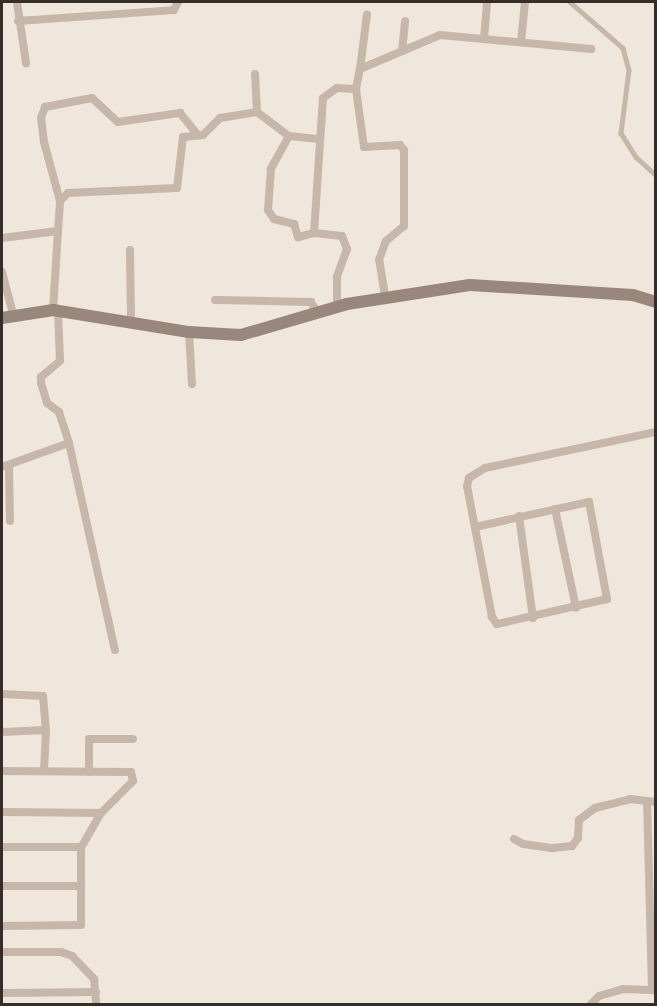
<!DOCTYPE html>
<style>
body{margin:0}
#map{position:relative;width:657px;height:1006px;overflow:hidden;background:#efe7dc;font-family:"Open Sans",sans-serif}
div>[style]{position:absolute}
.lane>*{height:4.5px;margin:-2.25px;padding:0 2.25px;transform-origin:2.25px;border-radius:2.25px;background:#c6b7a9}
.street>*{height:8px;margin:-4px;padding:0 4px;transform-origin:4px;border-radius:4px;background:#c6b7a9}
.secondary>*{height:12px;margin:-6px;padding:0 6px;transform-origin:6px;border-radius:6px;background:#9a877b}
span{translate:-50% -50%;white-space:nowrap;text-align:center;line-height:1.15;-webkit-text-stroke:4.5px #f8f1e8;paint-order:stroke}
.frame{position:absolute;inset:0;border:3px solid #342d28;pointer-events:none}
</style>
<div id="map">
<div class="lane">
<i style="left:570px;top:2px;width:70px;rotate:41deg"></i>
<i style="left:623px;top:48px;width:23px;rotate:75deg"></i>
<i style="left:629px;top:70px;width:64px;rotate:97.2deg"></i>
<i style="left:621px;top:133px;width:28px;rotate:58deg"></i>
<i style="left:636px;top:157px;width:27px;rotate:42deg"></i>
</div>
<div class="street">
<i style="left:17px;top:2px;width:62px;rotate:81.6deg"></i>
<i style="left:18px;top:21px;width:156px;rotate:-4deg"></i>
<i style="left:174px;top:10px;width:9px;rotate:-63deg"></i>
<i style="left:484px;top:38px;width:36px;rotate:-85deg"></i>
<i style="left:521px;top:42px;width:40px;rotate:-84.3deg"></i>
<i style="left:402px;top:51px;width:30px;rotate:-84deg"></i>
<i style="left:360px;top:69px;width:55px;rotate:-82.7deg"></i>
<i style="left:257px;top:112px;width:40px;rotate:37deg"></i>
<i style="left:289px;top:136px;width:30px;rotate:6deg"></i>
<i style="left:289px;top:136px;width:38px;rotate:119deg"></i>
<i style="left:271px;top:169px;width:41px;rotate:94.2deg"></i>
<i style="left:268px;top:210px;width:11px;rotate:56deg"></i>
<i style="left:274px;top:219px;width:21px;rotate:14deg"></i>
<i style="left:294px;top:224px;width:14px;rotate:73deg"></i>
<i style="left:298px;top:237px;width:16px;rotate:-14deg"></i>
<i style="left:314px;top:233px;width:28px;rotate:6deg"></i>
<i style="left:342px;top:236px;width:14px;rotate:69deg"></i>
<i style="left:347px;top:249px;width:30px;rotate:110deg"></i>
<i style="left:337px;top:277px;width:29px;rotate:90deg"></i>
<i style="left:60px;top:201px;width:61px;rotate:-105.2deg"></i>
<i style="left:44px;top:142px;width:24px;rotate:-97deg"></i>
<i style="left:41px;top:118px;width:12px;rotate:-70deg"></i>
<i style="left:45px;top:107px;width:48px;rotate:-10.8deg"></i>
<i style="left:92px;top:98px;width:35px;rotate:43deg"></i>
<i style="left:118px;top:122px;width:63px;rotate:-8.3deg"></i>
<i style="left:180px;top:113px;width:28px;rotate:51deg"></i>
<i style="left:58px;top:231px;width:30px;rotate:-86deg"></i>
<i style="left:60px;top:201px;width:11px;rotate:-45deg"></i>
<i style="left:68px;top:193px;width:109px;rotate:-2.6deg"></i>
<i style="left:177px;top:188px;width:51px;rotate:-83.3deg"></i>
<i style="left:183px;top:137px;width:20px;rotate:-6deg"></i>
<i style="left:203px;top:135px;width:24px;rotate:-45deg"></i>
<i style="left:220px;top:118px;width:37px;rotate:-9deg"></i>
<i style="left:257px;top:112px;width:38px;rotate:-93deg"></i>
<i style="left:314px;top:233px;width:135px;rotate:-86.2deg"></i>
<i style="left:323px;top:98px;width:17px;rotate:-36deg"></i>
<i style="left:337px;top:88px;width:19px;rotate:3deg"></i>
<i style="left:2px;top:238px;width:56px;rotate:-7.1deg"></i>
<i style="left:58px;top:231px;width:79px;rotate:93.6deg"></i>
<i style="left:130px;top:250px;width:71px;rotate:89.2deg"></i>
<i style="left:2px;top:272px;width:43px;rotate:75.3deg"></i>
<i style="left:385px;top:296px;width:36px;rotate:-99deg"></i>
<i style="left:379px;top:260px;width:20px;rotate:-70deg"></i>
<i style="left:386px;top:241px;width:23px;rotate:-40deg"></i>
<i style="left:404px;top:226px;width:76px;rotate:-90deg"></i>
<i style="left:404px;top:150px;width:6px;rotate:-129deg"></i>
<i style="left:400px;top:145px;width:36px;rotate:177deg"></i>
<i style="left:364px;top:147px;width:59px;rotate:-97.9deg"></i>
<i style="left:356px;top:89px;width:20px;rotate:-79deg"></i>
<i style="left:360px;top:69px;width:87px;rotate:-23deg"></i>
<i style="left:440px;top:35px;width:152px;rotate:5.3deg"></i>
<i style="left:215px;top:300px;width:96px;rotate:1.2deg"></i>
<i style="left:311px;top:302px;width:8px;rotate:60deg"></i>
<i style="left:315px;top:309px;width:6px;rotate:135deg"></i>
<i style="left:58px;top:311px;width:50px;rotate:87.7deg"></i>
<i style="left:60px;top:361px;width:25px;rotate:140deg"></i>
<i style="left:41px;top:377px;width:6px;rotate:90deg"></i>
<i style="left:41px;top:383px;width:21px;rotate:73deg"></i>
<i style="left:47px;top:403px;width:15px;rotate:37deg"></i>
<i style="left:59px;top:412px;width:33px;rotate:72deg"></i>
<i style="left:69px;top:443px;width:212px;rotate:77.5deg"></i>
<i style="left:189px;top:332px;width:52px;rotate:86.7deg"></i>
<i style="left:9px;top:466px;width:55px;rotate:89deg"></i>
<i style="left:2px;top:467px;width:71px;rotate:-19.7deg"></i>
<i style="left:555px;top:509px;width:101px;rotate:78deg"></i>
<i style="left:519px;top:516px;width:103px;rotate:82.2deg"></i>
<i style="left:475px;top:527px;width:117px;rotate:-12.4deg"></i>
<i style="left:589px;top:502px;width:99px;rotate:79.5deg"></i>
<i style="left:607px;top:599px;width:113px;rotate:167.2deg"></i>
<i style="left:497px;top:624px;width:9px;rotate:-126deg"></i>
<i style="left:492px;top:617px;width:133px;rotate:-100.8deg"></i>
<i style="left:467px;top:486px;width:8px;rotate:-76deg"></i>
<i style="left:469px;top:478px;width:19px;rotate:-32deg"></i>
<i style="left:485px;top:468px;width:175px;rotate:-11.9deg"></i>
<i style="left:2px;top:694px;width:41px;rotate:2.8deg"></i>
<i style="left:43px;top:696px;width:34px;rotate:85deg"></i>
<i style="left:2px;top:732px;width:44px;rotate:-2.6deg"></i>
<i style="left:46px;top:730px;width:41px;rotate:92.8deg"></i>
<i style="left:2px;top:771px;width:129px;rotate:0.4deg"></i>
<i style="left:131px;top:772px;width:9px;rotate:77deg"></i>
<i style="left:133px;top:781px;width:45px;rotate:135deg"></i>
<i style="left:89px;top:772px;width:33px;rotate:-90deg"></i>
<i style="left:89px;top:739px;width:44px"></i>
<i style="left:2px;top:812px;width:99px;rotate:0.6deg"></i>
<i style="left:101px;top:813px;width:39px;rotate:120deg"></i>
<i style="left:81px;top:847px;width:78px;rotate:90deg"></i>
<i style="left:81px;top:925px;width:79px;rotate:179.3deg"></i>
<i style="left:514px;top:839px;width:10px;rotate:29deg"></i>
<i style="left:523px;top:844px;width:30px;rotate:8deg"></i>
<i style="left:553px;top:848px;width:19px;rotate:-6deg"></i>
<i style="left:572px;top:846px;width:10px;rotate:-53deg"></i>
<i style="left:578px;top:838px;width:18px;rotate:-87deg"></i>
<i style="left:579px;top:820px;width:20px;rotate:-37deg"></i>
<i style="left:595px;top:808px;width:36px;rotate:-14deg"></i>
<i style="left:630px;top:799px;width:17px;rotate:7deg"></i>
<i style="left:2px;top:847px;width:79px"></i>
<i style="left:2px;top:886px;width:79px"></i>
<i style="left:2px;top:952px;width:59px"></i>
<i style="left:61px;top:952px;width:12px;rotate:20deg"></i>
<i style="left:72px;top:956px;width:32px;rotate:46deg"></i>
<i style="left:94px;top:979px;width:25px;rotate:85deg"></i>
<i style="left:652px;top:990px;width:189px;rotate:-91.5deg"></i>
<i style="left:647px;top:801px;width:9px;rotate:6deg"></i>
<i style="left:2px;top:993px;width:94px;rotate:-0.6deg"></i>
<i style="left:591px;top:1004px;width:11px;rotate:-45deg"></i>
<i style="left:599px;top:996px;width:25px;rotate:-16deg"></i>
<i style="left:623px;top:989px;width:33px;rotate:2deg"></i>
</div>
<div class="secondary">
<i style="left:2px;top:318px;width:52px;rotate:-8.9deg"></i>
<i style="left:53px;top:310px;width:138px;rotate:9.2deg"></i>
<i style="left:189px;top:332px;width:52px;rotate:3.3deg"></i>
<i style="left:241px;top:335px;width:110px;rotate:-16.3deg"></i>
<i style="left:347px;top:304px;width:124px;rotate:-8.8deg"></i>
<i style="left:470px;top:285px;width:163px;rotate:3.5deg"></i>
<i style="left:633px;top:295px;width:24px;rotate:17deg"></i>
</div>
<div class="frame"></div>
</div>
